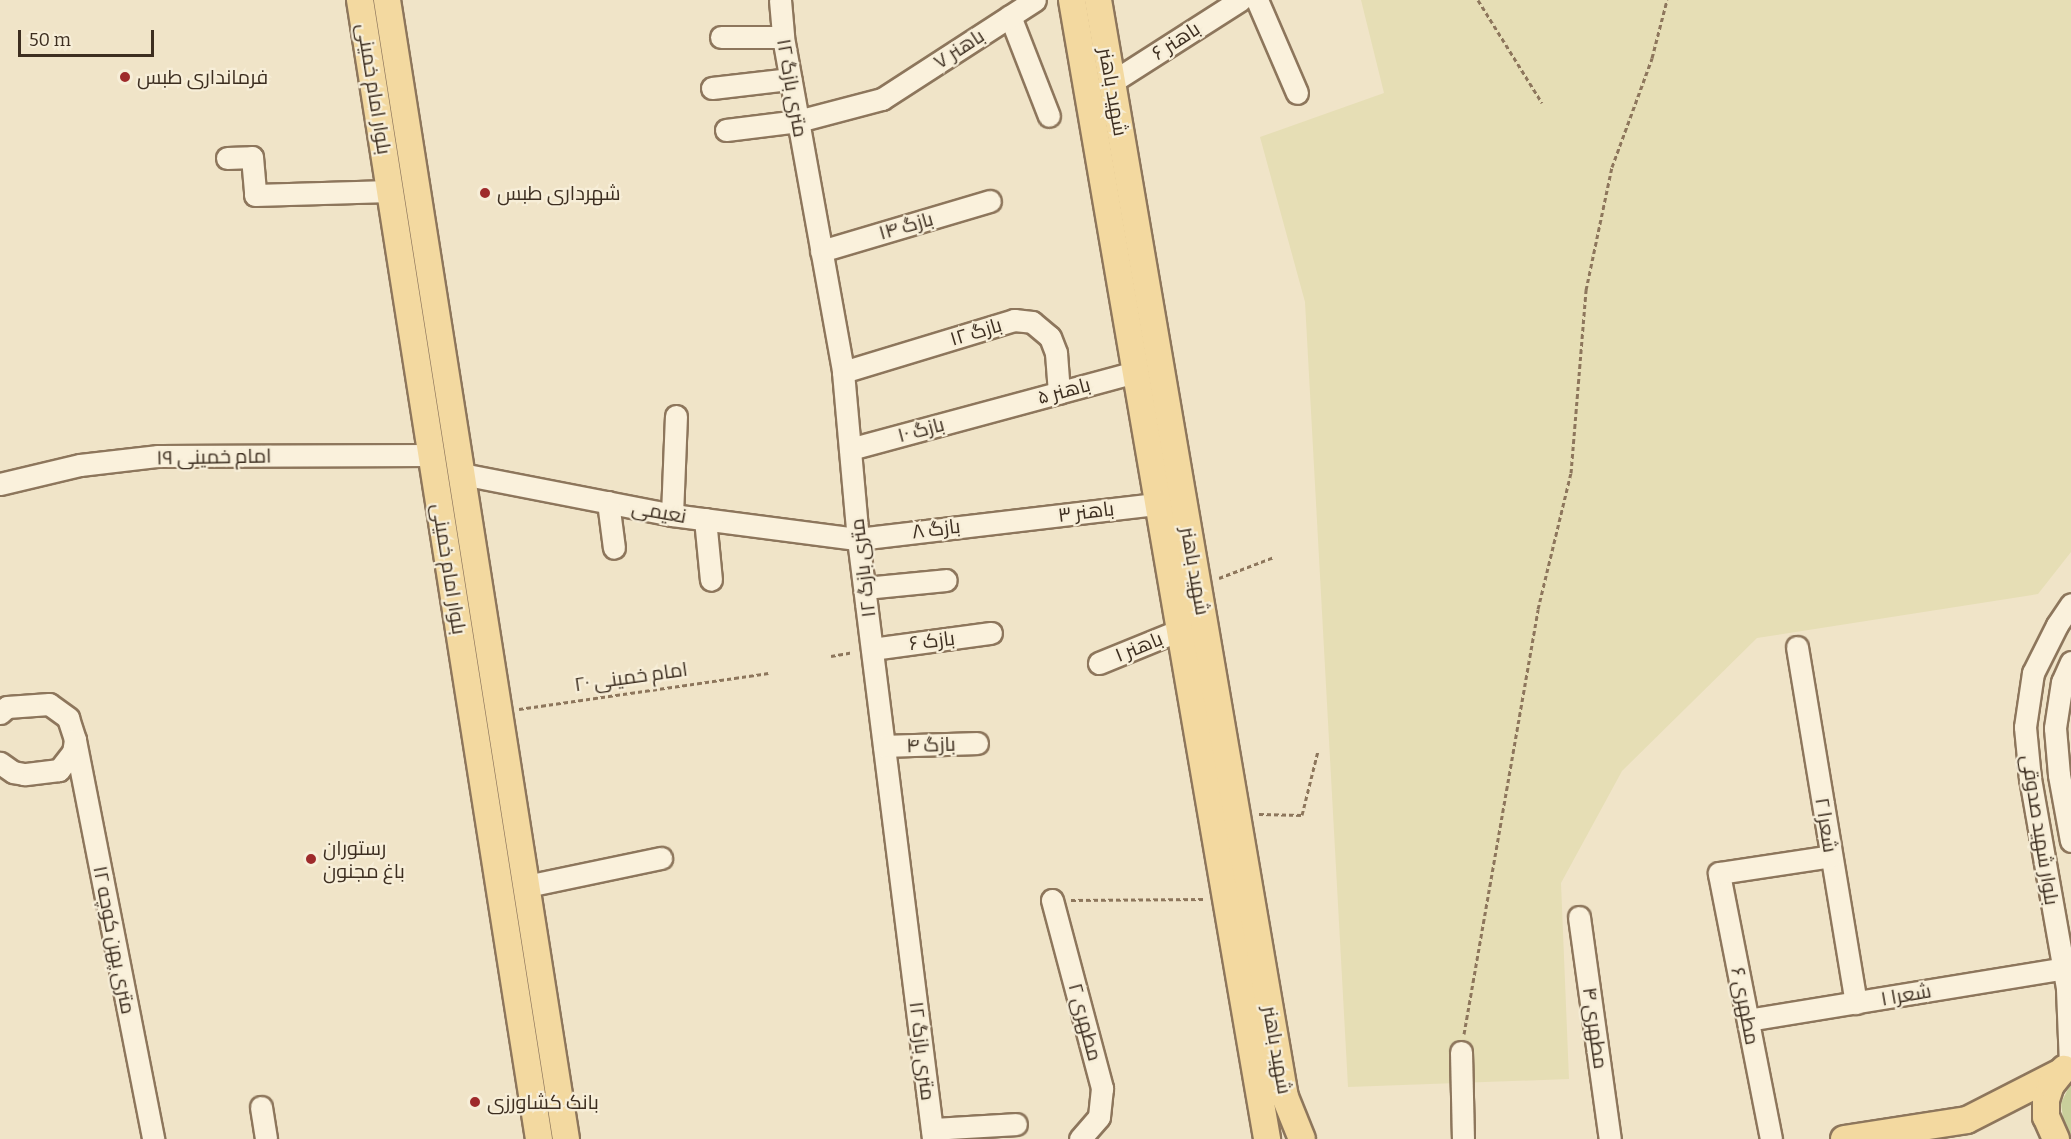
<!DOCTYPE html>
<meta charset="utf-8">
<style>
body{margin:0}
#map{position:relative;width:2071px;height:1139px;overflow:hidden;background:#f0e4c8;font-family:Bitter,Cairo,serif}
div>[style]{position:absolute}
.farmland>*{inset:0;background:#e6deb5}
.green>*{inset:0;background:#c9cf9b}
.path>*{height:3px;margin-top:-1.5px;transform-origin:0;background:repeating-linear-gradient(90deg,#8d765c 0 4.5px,transparent 0 7.5px)}
.roads{filter:drop-shadow(2px 0 #8d765c) drop-shadow(-2px 0 #8d765c) drop-shadow(0 2px #8d765c) drop-shadow(0 -2px #8d765c)}
.minor>*{height:21px;margin:-10.5px;padding:0 10.5px;transform-origin:10.5px;border-radius:10.5px;background:#faf1dc}
.major>*{height:26px;margin:-13px;padding:0 13px;transform-origin:13px;border-radius:13px;background:#f3d9a0}
.dots>*{width:16px;height:16px;translate:-50% -50%;box-sizing:border-box;border:3px solid #f7eed8;border-radius:50%}
span{translate:-50% -50%;white-space:nowrap;text-align:center;line-height:1.15;-webkit-text-stroke:4.5px #f7eed8;paint-order:stroke}
.street-label{font-size:20px;color:#3d2e20}
.poi-label{font-size:20px;color:#3d2e20}
.left{translate:0 -50%;text-align:left}
.scale{position:absolute;left:18px;top:30px;width:136px;height:27px;box-sizing:border-box;border:3px solid #3d2e20;border-top:0;padding-left:8px;font-size:18px;line-height:21px;white-space:nowrap;color:#3d2e20;-webkit-text-stroke:4px #f7eed8;paint-order:stroke}
</style>
<div id="map">
<div class="farmland">
<i style="clip-path:polygon(1361px 0,2071px 0,2071px 552px,2038px 594px,1757px 638px,1622px 771px,1561px 883px,1569px 1079px,1348px 1087px,1305px 302px,1260px 137px,1384px 93px)"></i>
</div>
<div class="green">
<i style="clip-path:polygon(2071px 1083px,2071px 1135px,2064px 1126px,2061px 1103px)"></i>
</div>
<div class="path">
<i style="left:1478px;top:0;width:121px;rotate:58.1deg"></i>
<i style="left:1219px;top:578px;width:59px;rotate:-20.9deg"></i>
<i style="left:831px;top:656px;width:22px;rotate:-10deg"></i>
<i style="left:519px;top:709px;width:252px;rotate:-8.2deg"></i>
<i style="left:1259px;top:814px;width:43px;rotate:1.3deg"></i>
<i style="left:1302px;top:815px;width:66px;rotate:-76deg"></i>
<i style="left:1071px;top:900px;width:135px;rotate:-0.4deg"></i>
<i style="left:1464px;top:1034px;width:431px;rotate:-80.1deg"></i>
<i style="left:1538px;top:609px;width:140px;rotate:-76.4deg"></i>
<i style="left:1571px;top:473px;width:184px;rotate:-85.3deg"></i>
<i style="left:1586px;top:290px;width:126px;rotate:-78.1deg"></i>
<i style="left:1612px;top:167px;width:116px;rotate:-69.8deg"></i>
<i style="left:1652px;top:58px;width:60px;rotate:-75.5deg"></i>
</div>
<div class="roads">
<div class="minor">
<i style="left:780px;top:0;width:37px;rotate:85deg"></i>
<i style="left:783px;top:37px;width:340px;rotate:79.8deg"></i>
<i style="left:843px;top:372px;width:168px;rotate:84.9deg"></i>
<i style="left:858px;top:539px;width:605px;rotate:82.87deg"></i>
<i style="left:1257px;top:0;width:101px;rotate:66.7deg"></i>
<i style="left:1010px;top:16px;width:107px;rotate:68.7deg"></i>
<i style="left:721px;top:37px;width:62px"></i>
<i style="left:1112px;top:82px;width:152px;rotate:-32.6deg"></i>
<i style="left:712px;top:88px;width:79px;rotate:-6.6deg"></i>
<i style="left:726px;top:130px;width:73px;rotate:-7.1deg"></i>
<i style="left:798px;top:121px;width:87px;rotate:-14.7deg"></i>
<i style="left:882px;top:99px;width:182px;rotate:-32.9deg"></i>
<i style="left:227px;top:158px;width:25px;rotate:-2deg"></i>
<i style="left:252px;top:157px;width:38px;rotate:85deg"></i>
<i style="left:255px;top:195px;width:135px;rotate:-1.7deg"></i>
<i style="left:821px;top:251px;width:176px;rotate:-16.5deg"></i>
<i style="left:843px;top:372px;width:179px;rotate:-16.9deg"></i>
<i style="left:1014px;top:320px;width:18px;rotate:6deg"></i>
<i style="left:1032px;top:322px;width:23px;rotate:40deg"></i>
<i style="left:1050px;top:337px;width:17px;rotate:69deg"></i>
<i style="left:1056px;top:353px;width:40px;rotate:85.7deg"></i>
<i style="left:850px;top:449px;width:296px;rotate:-15.1deg"></i>
<i style="left:462px;top:474px;width:214px;rotate:11deg"></i>
<i style="left:672px;top:515px;width:188px;rotate:7.4deg"></i>
<i style="left:858px;top:539px;width:302px;rotate:-6.7deg"></i>
<i style="left:0;top:484px;width:82px;rotate:-13.4deg"></i>
<i style="left:80px;top:465px;width:79px;rotate:-6.6deg"></i>
<i style="left:158px;top:456px;width:273px;rotate:-0.2deg"></i>
<i style="left:608px;top:502px;width:46px;rotate:82.6deg"></i>
<i style="left:672px;top:515px;width:99px;rotate:-87.7deg"></i>
<i style="left:705px;top:519px;width:61px;rotate:84.4deg"></i>
<i style="left:865px;top:588px;width:81px;rotate:-5.6deg"></i>
<i style="left:1797px;top:647px;width:361px;rotate:80.6deg"></i>
<i style="left:872px;top:649px;width:120px;rotate:-7.7deg"></i>
<i style="left:2071px;top:662px;width:22px;rotate:114deg"></i>
<i style="left:2062px;top:682px;width:47px;rotate:98.7deg"></i>
<i style="left:2055px;top:728px;width:47px;rotate:85.1deg"></i>
<i style="left:2059px;top:775px;width:67px;rotate:79.7deg"></i>
<i style="left:1099px;top:663px;width:87px;rotate:-22.2deg"></i>
<i style="left:0;top:713px;width:9px;rotate:-41deg"></i>
<i style="left:7px;top:707px;width:42px;rotate:-4.1deg"></i>
<i style="left:49px;top:704px;width:24px;rotate:36deg"></i>
<i style="left:68px;top:718px;width:23px;rotate:72deg"></i>
<i style="left:75px;top:740px;width:12px;rotate:99deg"></i>
<i style="left:73px;top:752px;width:23px;rotate:128deg"></i>
<i style="left:59px;top:770px;width:35px;rotate:173deg"></i>
<i style="left:24px;top:774px;width:11px;rotate:-170deg"></i>
<i style="left:13px;top:772px;width:16px;rotate:-145deg"></i>
<i style="left:75px;top:740px;width:407px;rotate:78.9deg"></i>
<i style="left:884px;top:746px;width:93px;rotate:-1.8deg"></i>
<i style="left:527px;top:886px;width:137px;rotate:-11.8deg"></i>
<i style="left:1052px;top:900px;width:195px;rotate:75.1deg"></i>
<i style="left:1102px;top:1088px;width:29px;rotate:96deg"></i>
<i style="left:1099px;top:1117px;width:29px;rotate:131deg"></i>
<i style="left:1579px;top:917px;width:224px;rotate:82.1deg"></i>
<i style="left:1748px;top:1020px;width:320px;rotate:-9.3deg"></i>
<i style="left:1461px;top:1052px;width:87px;rotate:88.7deg"></i>
<i style="left:2070px;top:1064px;width:76px;rotate:-92.3deg"></i>
<i style="left:2067px;top:988px;width:212px;rotate:-100deg"></i>
<i style="left:2030px;top:779px;width:52px;rotate:-95.5deg"></i>
<i style="left:2025px;top:727px;width:55px;rotate:-81.6deg"></i>
<i style="left:2033px;top:673px;width:54px;rotate:-63.4deg"></i>
<i style="left:2057px;top:625px;width:25px;rotate:-56deg"></i>
<i style="left:261px;top:1107px;width:32px;rotate:81deg"></i>
<i style="left:932px;top:1129px;width:84px;rotate:-3.4deg"></i>
<i style="left:1771px;top:1139px;width:271px;rotate:-101.1deg"></i>
<i style="left:1719px;top:873px;width:113px;rotate:-8.6deg"></i>
</div>
<div class="major">
<i style="left:360px;top:0;width:1153px;rotate:81.07deg"></i>
<i style="left:387px;top:0;width:1153px;rotate:81.07deg"></i>
<i style="left:1072px;top:0;width:1156px;rotate:80.28deg"></i>
<i style="left:1098px;top:0;width:1113px;rotate:80.33deg"></i>
<i style="left:1285px;top:1097px;width:45px;rotate:68deg"></i>
<i style="left:1844px;top:1139px;width:124px;rotate:-8.8deg"></i>
<i style="left:1967px;top:1120px;width:106px;rotate:-27.1deg"></i>
<i style="left:2056px;top:1139px;width:24px;rotate:-114deg"></i>
<i style="left:2046px;top:1117px;width:17px;rotate:-90deg"></i>
<i style="left:2046px;top:1100px;width:16px;rotate:-72deg"></i>
<i style="left:2051px;top:1085px;width:21px;rotate:-51deg"></i>
</div>
</div>
<div class="dots">
<i style="left:125px;top:77px;background:#9e2a2b"></i>
<i style="left:485px;top:193px;background:#9e2a2b"></i>
<i style="left:311px;top:859px;background:#9e2a2b"></i>
<i style="left:475px;top:1102px;background:#9e2a2b"></i>
</div>
<div class="street-label">
<span style="left:1176px;top:41px;rotate:-33deg">باهنر ۶</span>
<span style="left:959px;top:49px;rotate:-33deg">باهنر ۷</span>
<span style="left:792px;top:88px;rotate:80deg">۱۲ متری بازگ</span>
<span style="left:374px;top:89px;rotate:81deg">بلوار امام خمینی</span>
<span style="left:1113px;top:92px;rotate:80deg">شهید باهنر</span>
<span style="left:906px;top:226px;rotate:-16deg">بازگ ۱۴</span>
<span style="left:976px;top:332px;rotate:-17deg">بازگ ۱۲</span>
<span style="left:1064px;top:391px;rotate:-15deg">باهنر ۵</span>
<span style="left:921px;top:430px;rotate:-15deg">بازگ ۱۰</span>
<span style="left:214px;top:457px;rotate:-1deg">امام خمینی ۱۹</span>
<span style="left:659px;top:512px;rotate:10deg">نعیمی</span>
<span style="left:1086px;top:512px;rotate:-7deg">باهنر ۳</span>
<span style="left:936px;top:529px;rotate:-7deg">بازگ ۸</span>
<span style="left:863px;top:568px;rotate:-97deg">۱۲ متری بازگ</span>
<span style="left:449px;top:569px;rotate:81deg">بلوار امام خمینی</span>
<span style="left:1195px;top:571px;rotate:80deg">شهید باهنر</span>
<span style="left:932px;top:641px;rotate:-7deg">بازک ۶</span>
<span style="left:1139px;top:647px;rotate:-22deg">باهنر ۱</span>
<span style="left:631px;top:677px;rotate:-8deg">امام خمینی ۲۰</span>
<span style="left:931px;top:745px;rotate:-2deg">بازگ ۴</span>
<span style="left:1826px;top:825px;rotate:81deg">شعرا ۲</span>
<span style="left:2040px;top:830px;rotate:81deg">بلوار شهید صدوقی</span>
<span style="left:114px;top:940px;rotate:79deg">۱۲ متری پهن کوچه</span>
<span style="left:1906px;top:995px;rotate:-10deg">شعرا ۱</span>
<span style="left:1745px;top:1006px;rotate:79deg">مطهری ۶</span>
<span style="left:1085px;top:1022px;rotate:75deg">مطهری ۲</span>
<span style="left:1595px;top:1028px;rotate:82deg">مطهری ۴</span>
<span style="left:1277px;top:1050px;rotate:80deg">شهید باهنر</span>
<span style="left:922px;top:1051px;rotate:83deg">۱۲ متری بازگ</span>
</div>
<div class="poi-label">
<span class="left" style="left:137px;top:77px">فرمانداری طبس</span>
<span class="left" style="left:497px;top:193px">شهرداری طبس</span>
<span class="left" style="left:323px;top:860px">رستوران<br>باغ مجنون</span>
<span class="left" style="left:487px;top:1102px">بانک کشاورزی</span>
</div>
<div class="scale">50 m</div>
</div>
